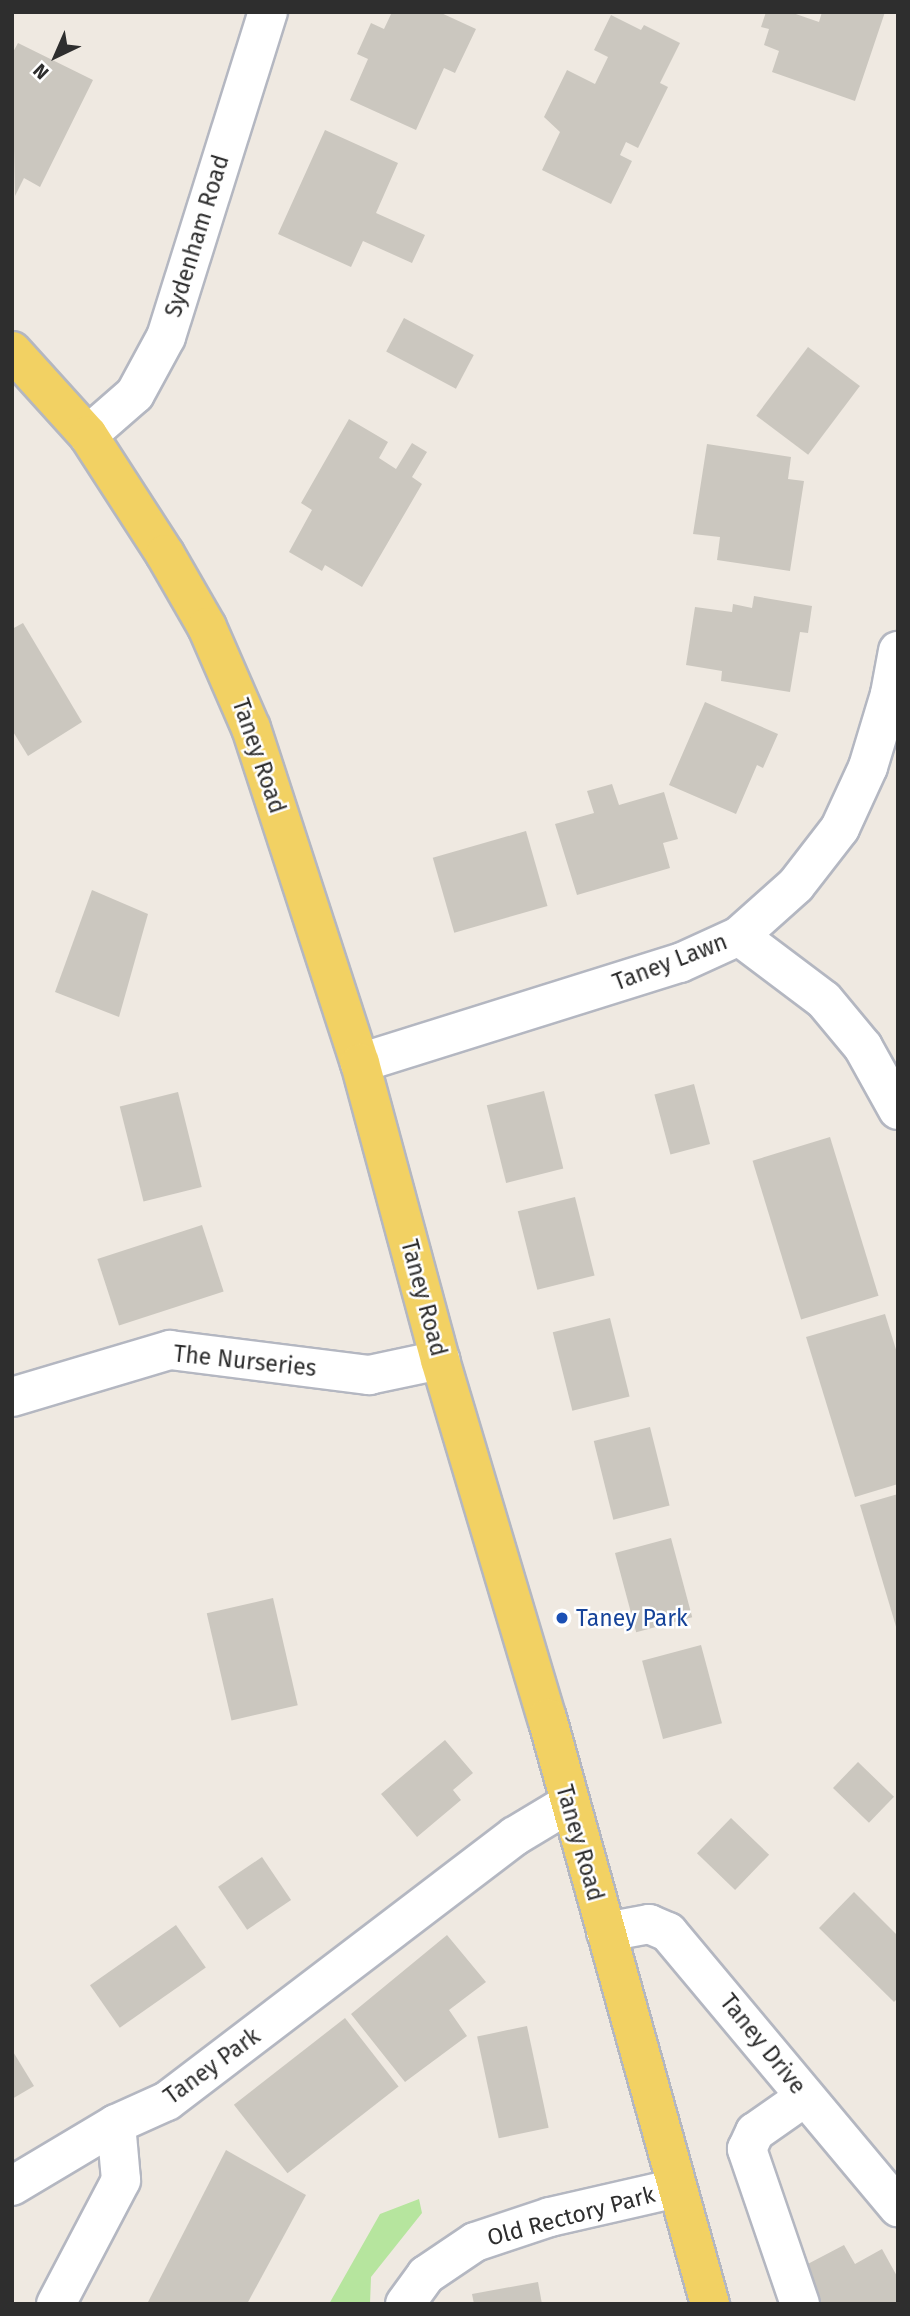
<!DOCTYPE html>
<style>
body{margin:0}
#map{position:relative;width:910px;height:2316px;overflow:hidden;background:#efe9e1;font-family:"Fira Sans",sans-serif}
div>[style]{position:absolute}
.green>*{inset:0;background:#b6e59e}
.building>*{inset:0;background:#cbc7bf;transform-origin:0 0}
.roads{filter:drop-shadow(2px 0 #b4b7c1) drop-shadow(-2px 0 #b4b7c1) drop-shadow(0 2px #b4b7c1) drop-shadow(0 -2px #b4b7c1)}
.minor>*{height:38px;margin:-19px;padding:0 19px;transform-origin:19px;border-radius:19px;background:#fff}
.major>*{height:38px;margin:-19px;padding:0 19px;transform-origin:19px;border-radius:19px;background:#f2d163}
.dots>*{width:19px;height:19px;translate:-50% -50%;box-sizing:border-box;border:4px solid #fff;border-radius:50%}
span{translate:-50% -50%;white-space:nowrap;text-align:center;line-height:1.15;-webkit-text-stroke:5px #fff;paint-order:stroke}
.street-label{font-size:23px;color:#2e2e2e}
.transit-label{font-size:23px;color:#164399}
.left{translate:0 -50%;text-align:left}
.frame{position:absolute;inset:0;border:14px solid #2e2e2e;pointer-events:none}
.north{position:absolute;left:21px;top:21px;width:70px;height:70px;-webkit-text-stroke:5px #fff;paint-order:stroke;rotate:224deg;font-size:19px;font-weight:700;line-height:28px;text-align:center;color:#2e2e2e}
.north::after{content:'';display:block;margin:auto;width:24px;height:32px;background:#2e2e2e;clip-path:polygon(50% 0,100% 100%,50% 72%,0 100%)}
</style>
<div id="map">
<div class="green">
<i style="clip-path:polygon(419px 2199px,422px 2213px,371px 2277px,370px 2304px,329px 2304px,380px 2214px)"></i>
</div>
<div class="building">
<i style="clip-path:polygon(392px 12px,439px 12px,476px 29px,455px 73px,444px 68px,416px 130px,350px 100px,368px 59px,357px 54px,371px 23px,384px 29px)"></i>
<i style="clip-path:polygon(766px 12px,790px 12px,819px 22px,822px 12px,885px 12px,855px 101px,772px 72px,779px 51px,764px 45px,769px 29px,761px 27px)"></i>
<i style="clip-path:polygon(611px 15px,641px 30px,644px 25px,680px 43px,660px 83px,668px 87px,638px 148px,626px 142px,620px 155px,632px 161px,611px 204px,542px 170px,560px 132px,544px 117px,567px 70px,595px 84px,608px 57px,594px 50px)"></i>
<i style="clip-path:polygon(18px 43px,93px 80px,40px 187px,24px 178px,15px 196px,12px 54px)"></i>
<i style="clip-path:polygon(325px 130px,398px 163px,376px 213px,425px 235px,412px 263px,363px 241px,351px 267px,278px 234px)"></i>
<i style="left:404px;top:318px;width:79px;height:38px;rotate:28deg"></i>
<i style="left:808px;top:347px;width:65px;height:86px;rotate:37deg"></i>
<i style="clip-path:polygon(349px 419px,388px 442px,379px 458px,396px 469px,412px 443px,427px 452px,412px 477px,422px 484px,362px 587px,325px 565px,322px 571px,289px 552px,312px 510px,301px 503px)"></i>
<i style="clip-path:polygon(707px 444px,791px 457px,788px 479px,804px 481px,790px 571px,717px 560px,720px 537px,693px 534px)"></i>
<i style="clip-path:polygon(754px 596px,812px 606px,808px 633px,800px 632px,790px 692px,721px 681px,722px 671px,686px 665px,695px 607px,732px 612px,733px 604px,752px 608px)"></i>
<i style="clip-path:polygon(23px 623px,82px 722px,28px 756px,12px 730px,12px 629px)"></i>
<i style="clip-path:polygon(705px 702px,778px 734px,763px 768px,757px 765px,736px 814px,669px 785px)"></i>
<i style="clip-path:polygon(612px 784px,619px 805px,664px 792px,678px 839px,663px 843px,670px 868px,577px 895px,555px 824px,594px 813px,587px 791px)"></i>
<i style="left:526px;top:831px;width:78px;height:97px;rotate:74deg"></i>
<i style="clip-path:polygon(92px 890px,148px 914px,119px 1017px,55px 992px)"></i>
<i style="left:694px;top:1084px;width:62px;height:41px;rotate:75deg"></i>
<i style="left:544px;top:1091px;width:80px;height:59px;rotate:76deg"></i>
<i style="left:178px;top:1092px;width:98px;height:60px;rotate:76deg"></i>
<i style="left:830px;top:1137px;width:166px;height:81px;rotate:73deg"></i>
<i style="left:575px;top:1197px;width:81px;height:59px;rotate:76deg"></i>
<i style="left:202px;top:1225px;width:70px;height:110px;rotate:72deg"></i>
<i style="clip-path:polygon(885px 1314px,898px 1356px,898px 1484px,855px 1497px,806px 1337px)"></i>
<i style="left:610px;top:1318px;width:81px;height:59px;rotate:76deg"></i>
<i style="left:650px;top:1427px;width:81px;height:58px;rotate:76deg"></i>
<i style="clip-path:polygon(898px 1494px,898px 1629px,897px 1630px,860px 1505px)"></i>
<i style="left:671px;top:1538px;width:82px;height:58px;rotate:75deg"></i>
<i style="left:273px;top:1598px;width:110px;height:68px;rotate:77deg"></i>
<i style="left:701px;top:1645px;width:81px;height:61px;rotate:75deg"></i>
<i style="clip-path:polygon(445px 1740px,473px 1773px,453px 1790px,461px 1800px,417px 1837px,381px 1794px)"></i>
<i style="left:858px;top:1762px;width:50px;height:36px;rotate:44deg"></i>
<i style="left:731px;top:1818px;width:53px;height:49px;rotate:44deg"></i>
<i style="left:262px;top:1857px;width:52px;height:53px;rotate:56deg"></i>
<i style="clip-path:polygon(854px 1892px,898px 1936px,898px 1998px,894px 2002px,819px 1928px)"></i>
<i style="left:176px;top:1925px;width:52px;height:105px;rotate:55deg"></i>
<i style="clip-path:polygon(447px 1935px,486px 1982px,449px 2010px,467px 2036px,405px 2082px,351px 2014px)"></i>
<i style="left:345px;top:2018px;width:87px;height:141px;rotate:52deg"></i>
<i style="left:527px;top:2026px;width:104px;height:51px;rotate:78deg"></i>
<i style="clip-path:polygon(12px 2050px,34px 2086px,12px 2099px)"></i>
<i style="clip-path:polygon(226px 2150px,306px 2195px,247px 2304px,147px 2304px)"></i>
<i style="clip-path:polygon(844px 2245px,855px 2264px,882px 2249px,898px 2278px,898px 2304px,822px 2304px,802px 2267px)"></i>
<i style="clip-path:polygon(538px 2282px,542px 2304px,474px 2304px,472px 2294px)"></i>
</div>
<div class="roads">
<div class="minor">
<i style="left:88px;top:435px;width:62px;rotate:-41.1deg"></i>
<i style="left:135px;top:394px;width:65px;rotate:-61.5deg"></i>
<i style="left:166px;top:337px;width:341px;rotate:-72.6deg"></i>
<i style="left:739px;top:936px;width:106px;rotate:37deg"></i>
<i style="left:824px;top:1000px;width:61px;rotate:50.3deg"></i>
<i style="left:863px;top:1047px;width:72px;rotate:60.9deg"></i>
<i style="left:360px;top:1063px;width:335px;rotate:-17.4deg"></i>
<i style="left:680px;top:963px;width:65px;rotate:-24.6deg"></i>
<i style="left:739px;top:936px;width:76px;rotate:-41.8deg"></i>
<i style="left:796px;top:885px;width:72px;rotate:-52.3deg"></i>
<i style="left:840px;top:828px;width:67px;rotate:-65.3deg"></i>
<i style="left:868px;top:767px;width:76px;rotate:-73.2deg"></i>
<i style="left:890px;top:694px;width:44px;rotate:-79.5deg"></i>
<i style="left:12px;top:1397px;width:165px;rotate:-16.6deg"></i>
<i style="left:170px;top:1350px;width:201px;rotate:7.2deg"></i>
<i style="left:369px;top:1375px;width:73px;rotate:-11.9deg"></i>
<i style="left:606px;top:1932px;width:44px;rotate:-10.5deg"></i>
<i style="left:649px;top:1924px;width:21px;rotate:23deg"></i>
<i style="left:668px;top:1932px;width:359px;rotate:50.1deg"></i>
<i style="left:12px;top:2186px;width:121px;rotate:-30.8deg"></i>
<i style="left:116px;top:2124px;width:56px;rotate:-24.3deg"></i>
<i style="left:167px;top:2101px;width:437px;rotate:-37.3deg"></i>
<i style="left:515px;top:1836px;width:62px;rotate:-31.1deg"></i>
<i style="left:56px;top:2304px;width:140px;rotate:-62.3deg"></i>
<i style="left:121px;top:2180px;width:56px;rotate:-95.1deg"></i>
<i style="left:405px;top:2304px;width:36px;rotate:-54deg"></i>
<i style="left:426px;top:2275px;width:59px;rotate:-34deg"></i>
<i style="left:475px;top:2242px;width:79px;rotate:-18.4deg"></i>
<i style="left:550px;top:2217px;width:130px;rotate:-12.9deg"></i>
<i style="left:800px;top:2304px;width:164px;rotate:-108.9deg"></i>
<i style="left:747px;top:2149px;width:19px;rotate:-65deg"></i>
<i style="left:755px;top:2132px;width:61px;rotate:-35deg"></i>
</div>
<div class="major">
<i style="left:12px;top:351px;width:113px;rotate:47.9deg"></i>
<i style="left:88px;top:435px;width:142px;rotate:57.1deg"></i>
<i style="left:165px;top:554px;width:84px;rotate:60.1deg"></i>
<i style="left:207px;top:627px;width:110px;rotate:66.5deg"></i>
<i style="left:251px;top:728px;width:352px;rotate:72deg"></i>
<i style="left:360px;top:1063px;width:308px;rotate:74.9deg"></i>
<i style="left:440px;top:1360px;width:374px;rotate:73.4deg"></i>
<i style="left:547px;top:1718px;width:608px;rotate:74.46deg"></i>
</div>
</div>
<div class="dots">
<i style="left:562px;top:1618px;background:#1a4fb4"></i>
</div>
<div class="street-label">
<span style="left:197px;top:236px;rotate:-73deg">Sydenham Road</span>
<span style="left:259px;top:756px;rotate:71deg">Taney Road</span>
<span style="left:670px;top:962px;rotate:-21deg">Taney Lawn</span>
<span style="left:424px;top:1298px;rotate:75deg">Taney Road</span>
<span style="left:245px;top:1361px;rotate:6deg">The Nurseries</span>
<span style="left:580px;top:1843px;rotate:74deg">Taney Road</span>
<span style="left:763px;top:2044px;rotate:51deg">Taney Drive</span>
<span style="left:212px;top:2066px;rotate:-36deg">Taney Park</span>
<span style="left:571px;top:2216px;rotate:-15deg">Old Rectory Park</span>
</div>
<div class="transit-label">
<span class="left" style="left:576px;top:1618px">Taney Park</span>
</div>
<div class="frame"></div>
<div class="north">N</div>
</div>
